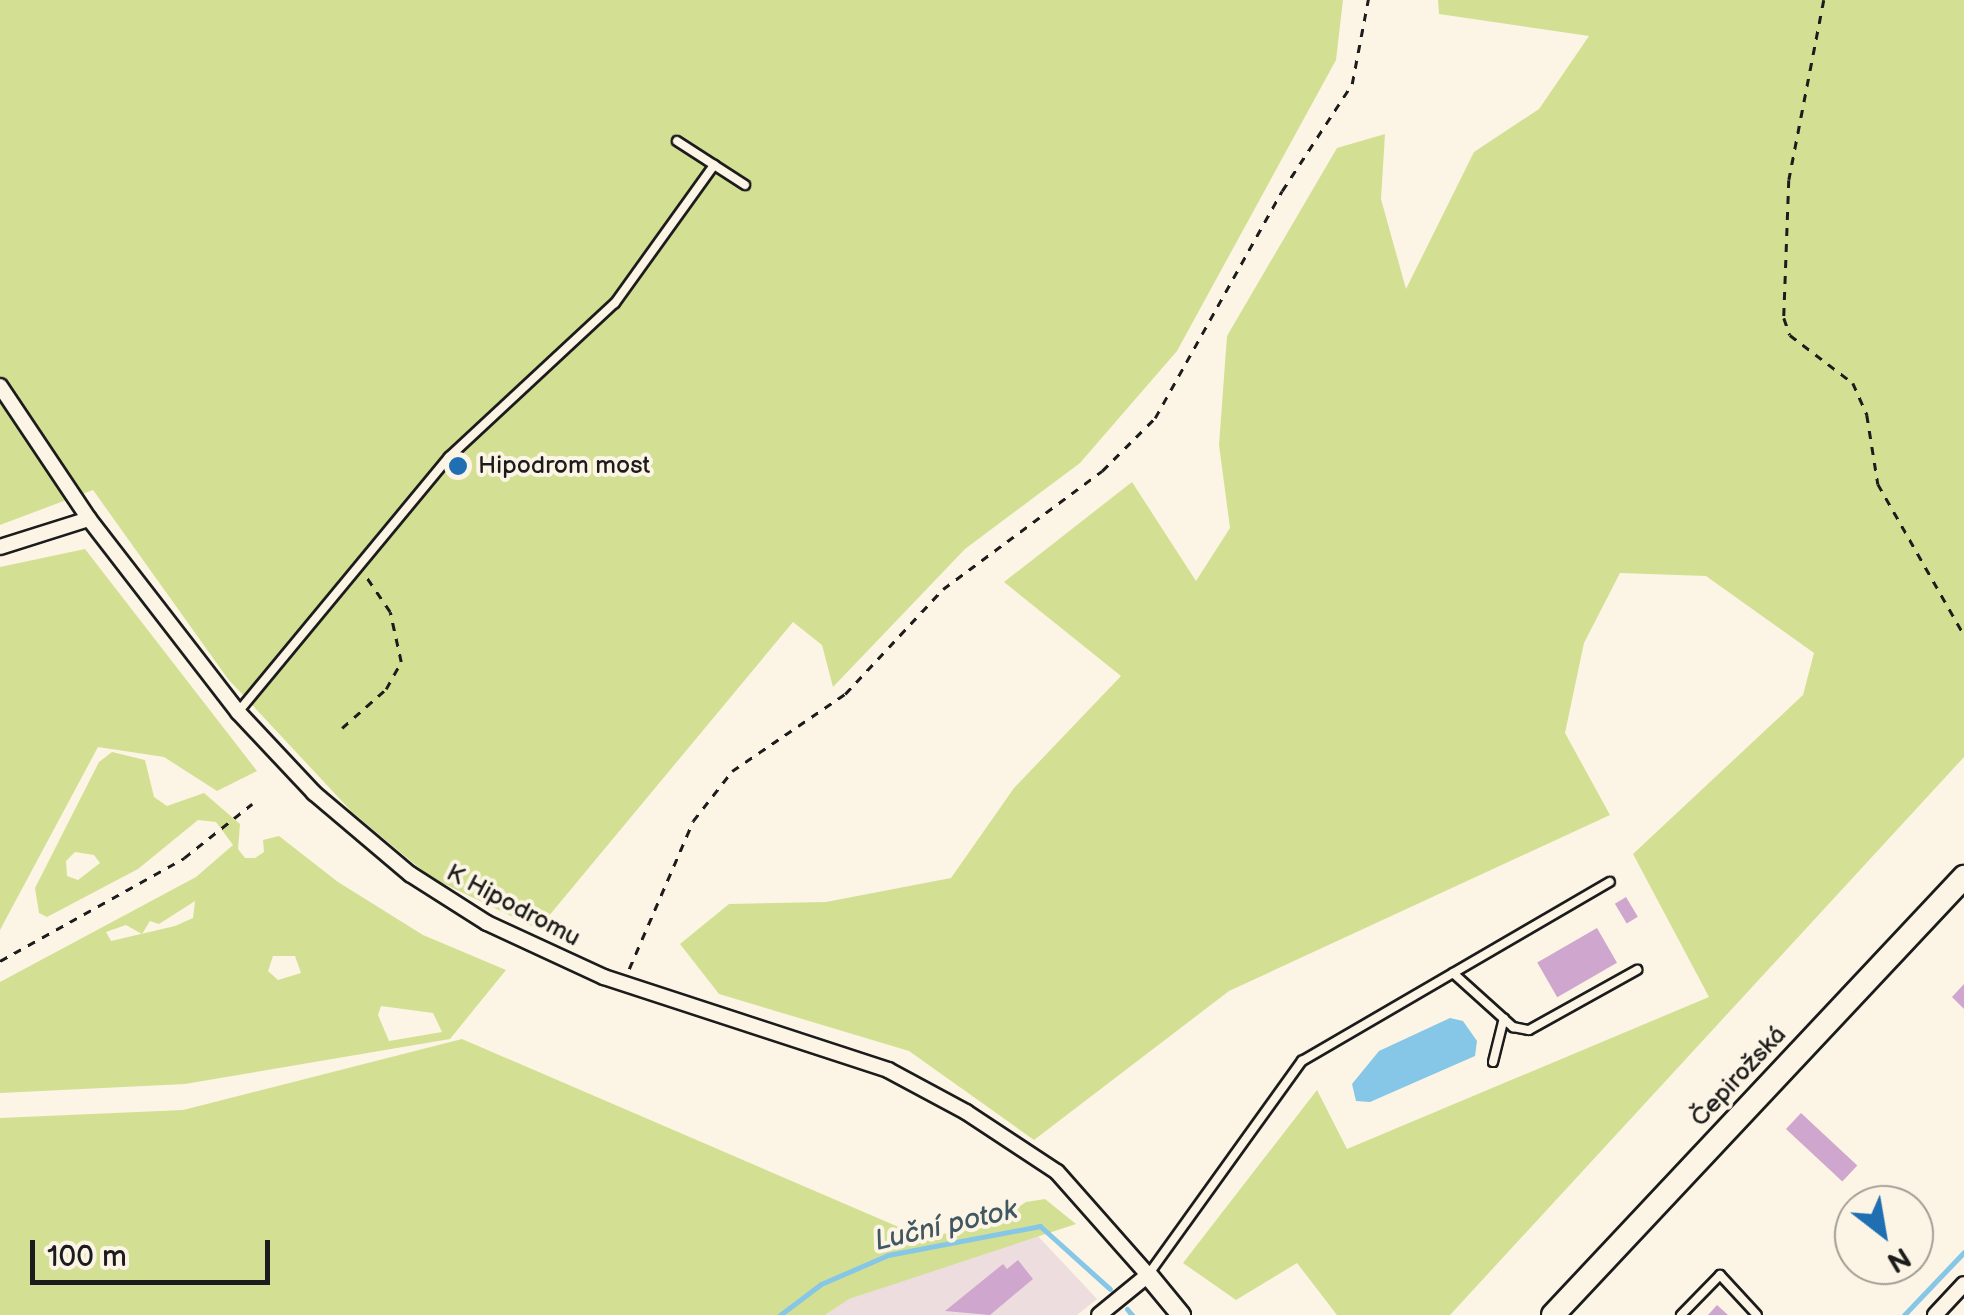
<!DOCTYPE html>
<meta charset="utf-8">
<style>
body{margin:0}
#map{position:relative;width:1964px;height:1315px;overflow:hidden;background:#fcf5e5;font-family:"Balsamiq Sans",sans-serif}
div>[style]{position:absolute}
.built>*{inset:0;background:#eeddde}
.green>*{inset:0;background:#d3e093}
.water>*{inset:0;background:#86c6e6}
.stream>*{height:5px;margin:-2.5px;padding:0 2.5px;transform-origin:2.5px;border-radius:2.5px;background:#86c6e6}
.building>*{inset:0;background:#cfa6cd;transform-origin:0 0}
.path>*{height:2.5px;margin-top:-1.25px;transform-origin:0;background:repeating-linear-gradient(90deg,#1c1c1c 0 8px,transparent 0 16px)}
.roads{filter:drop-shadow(2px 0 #1c1c1c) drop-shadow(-2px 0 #1c1c1c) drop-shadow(0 2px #1c1c1c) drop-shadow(0 -2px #1c1c1c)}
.service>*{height:8px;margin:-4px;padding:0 4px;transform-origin:4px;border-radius:4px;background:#fcf5e5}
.minor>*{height:14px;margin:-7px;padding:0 7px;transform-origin:7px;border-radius:7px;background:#fcf5e5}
.tertiary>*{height:18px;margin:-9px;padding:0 9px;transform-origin:9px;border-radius:9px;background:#fcf5e5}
.primary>*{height:22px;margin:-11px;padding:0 11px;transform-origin:11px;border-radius:11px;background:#fcf5e5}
.dots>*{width:28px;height:28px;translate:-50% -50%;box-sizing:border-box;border:5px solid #fcf5e5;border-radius:50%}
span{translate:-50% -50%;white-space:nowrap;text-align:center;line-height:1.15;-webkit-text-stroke:8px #fcf5e5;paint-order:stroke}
.poi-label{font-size:25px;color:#1c1c1c}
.left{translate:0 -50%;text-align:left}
.street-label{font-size:25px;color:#1c1c1c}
.water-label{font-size:28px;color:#415863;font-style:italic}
.north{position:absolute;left:1834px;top:1185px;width:100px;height:100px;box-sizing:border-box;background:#fcf5e5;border:2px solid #a29e95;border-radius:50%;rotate:149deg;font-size:28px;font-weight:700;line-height:40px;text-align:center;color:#1c1c1c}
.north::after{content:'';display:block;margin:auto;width:35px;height:45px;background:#1f6fb2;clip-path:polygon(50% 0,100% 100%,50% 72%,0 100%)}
.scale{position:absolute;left:30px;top:1240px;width:240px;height:45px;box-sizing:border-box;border:5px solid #1c1c1c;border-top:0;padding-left:12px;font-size:30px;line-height:35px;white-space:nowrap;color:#1c1c1c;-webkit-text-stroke:8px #fcf5e5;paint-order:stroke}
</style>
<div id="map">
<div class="built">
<i style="clip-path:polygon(1037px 1235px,1097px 1299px,1077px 1315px,825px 1315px,848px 1299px)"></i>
</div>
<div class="green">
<i style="clip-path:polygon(0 0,1343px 0,1336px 60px,1177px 351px,1080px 463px,965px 549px,833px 687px,822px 645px,793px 622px,538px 929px,430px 877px,352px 812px,228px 679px,93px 490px,0 525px)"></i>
<i style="clip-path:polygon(1438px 0,1964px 0,1964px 757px,1450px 1315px,1337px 1315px,1297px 1263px,1236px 1300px,1183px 1263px,1317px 1090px,1347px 1149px,1709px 997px,1633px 854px,1803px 695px,1814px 653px,1706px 576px,1620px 573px,1584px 643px,1565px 733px,1610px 815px,1229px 991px,1034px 1140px,909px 1051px,719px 994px,680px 944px,729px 904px,826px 902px,951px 878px,1014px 788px,1121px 676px,1004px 582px,1132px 482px,1196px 581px,1230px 528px,1219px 445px,1227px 336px,1337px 148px,1385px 134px,1381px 199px,1406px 289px,1474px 152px,1539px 109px,1589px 36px,1439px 14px)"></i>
<i style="clip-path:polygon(85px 549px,257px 771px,217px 791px,164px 757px,98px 747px,0 930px,0 567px)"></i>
<i style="clip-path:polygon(evenodd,112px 752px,145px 760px,154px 797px,167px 806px,204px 793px,240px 824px,238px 849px,245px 858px,255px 858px,264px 852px,263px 840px,279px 836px,338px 882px,423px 935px,506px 970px,450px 1039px,185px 1084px,0 1093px,0 982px,196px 877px,233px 845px,216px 822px,198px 820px,138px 869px,47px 917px,39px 913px,35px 888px,99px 762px,112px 752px,75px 852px,94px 855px,100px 863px,78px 880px,67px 876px,66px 861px,75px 852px,112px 752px,195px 901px,193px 918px,175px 926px,111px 941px,106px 932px,126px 925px,142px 934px,150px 921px,159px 924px,195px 901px,112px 752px,273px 956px,295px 956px,301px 973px,278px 980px,268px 971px,273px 956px,112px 752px,381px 1006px,433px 1013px,442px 1032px,389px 1041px,378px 1015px,381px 1006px)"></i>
<i style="clip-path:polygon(462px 1039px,922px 1237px,988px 1227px,1026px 1202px,1045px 1199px,1076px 1224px,849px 1299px,825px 1315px,0 1315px,0 1118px,183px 1110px)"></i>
</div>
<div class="water">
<i style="clip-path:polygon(1450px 1018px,1463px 1021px,1477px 1041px,1475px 1056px,1370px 1102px,1356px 1101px,1352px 1084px,1379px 1051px)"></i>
</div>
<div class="stream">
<i style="left:1127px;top:1309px;width:8px;rotate:50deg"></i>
<i style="left:780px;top:1315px;width:51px;rotate:-37.1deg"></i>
<i style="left:821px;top:1284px;width:73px;rotate:-23.4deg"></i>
<i style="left:888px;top:1255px;width:155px;rotate:-10.8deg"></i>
<i style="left:1040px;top:1226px;width:94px;rotate:42deg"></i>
<i style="left:1904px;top:1315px;width:87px;rotate:-46.4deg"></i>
</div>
<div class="building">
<i style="left:1626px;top:897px;width:23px;height:13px;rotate:59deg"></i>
<i style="left:1597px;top:928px;width:40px;height:69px;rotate:60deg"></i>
<i style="clip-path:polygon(1964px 984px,1964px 1009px,1952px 997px)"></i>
<i style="left:1801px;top:1113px;width:77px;height:22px;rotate:43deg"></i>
<i style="clip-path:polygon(1018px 1260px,1033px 1279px,990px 1315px,945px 1311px,1003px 1264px,1007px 1269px)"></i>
<i style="clip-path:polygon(1717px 1305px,1728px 1315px,1708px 1315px)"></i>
</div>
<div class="path">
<i style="left:1824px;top:0;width:183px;rotate:101deg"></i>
<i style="left:1789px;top:180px;width:138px;rotate:92.1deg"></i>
<i style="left:1784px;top:318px;width:18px;rotate:71deg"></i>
<i style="left:1790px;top:335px;width:79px;rotate:37.3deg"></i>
<i style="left:1853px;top:383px;width:35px;rotate:66deg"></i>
<i style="left:1867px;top:415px;width:70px;rotate:80.9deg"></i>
<i style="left:1878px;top:484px;width:174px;rotate:60.3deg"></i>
<i style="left:342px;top:728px;width:59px;rotate:-41.6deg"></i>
<i style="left:386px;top:689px;width:31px;rotate:-61deg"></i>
<i style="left:401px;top:662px;width:51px;rotate:-102.4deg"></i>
<i style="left:390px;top:612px;width:42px;rotate:-124.4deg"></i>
<i style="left:0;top:961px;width:211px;rotate:-29.2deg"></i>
<i style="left:184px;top:858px;width:87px;rotate:-38.5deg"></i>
<i style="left:629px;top:969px;width:161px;rotate:-66.6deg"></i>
<i style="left:693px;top:821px;width:63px;rotate:-52deg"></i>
<i style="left:732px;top:771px;width:137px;rotate:-34.3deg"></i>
<i style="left:845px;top:694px;width:144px;rotate:-47deg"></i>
<i style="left:943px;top:589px;width:198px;rotate:-36.6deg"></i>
<i style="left:1102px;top:471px;width:75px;rotate:-45deg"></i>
<i style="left:1155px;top:418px;width:260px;rotate:-60.8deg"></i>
<i style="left:1282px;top:191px;width:128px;rotate:-56.8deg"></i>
<i style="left:1352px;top:84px;width:86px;rotate:-79.2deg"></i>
</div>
<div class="roads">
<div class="service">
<i style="left:677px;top:141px;width:81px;rotate:32.9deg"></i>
<i style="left:238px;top:712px;width:331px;rotate:-50.4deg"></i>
<i style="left:449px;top:457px;width:226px;rotate:-42.9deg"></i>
<i style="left:615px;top:303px;width:170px;rotate:-54.3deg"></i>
<i style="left:1453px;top:973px;width:81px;rotate:42deg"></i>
<i style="left:1513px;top:1027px;width:16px;rotate:11deg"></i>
<i style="left:1529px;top:1030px;width:124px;rotate:-29.1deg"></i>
<i style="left:1493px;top:1062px;width:45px;rotate:-76deg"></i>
<i style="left:1148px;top:1275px;width:264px;rotate:-54.3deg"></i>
<i style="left:1302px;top:1061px;width:356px;rotate:-30.2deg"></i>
<i style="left:1681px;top:1315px;width:56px;rotate:-45.7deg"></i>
<i style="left:1720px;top:1275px;width:54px;rotate:47.2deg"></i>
</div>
<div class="minor">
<i style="left:0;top:386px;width:160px;rotate:56.2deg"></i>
<i style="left:89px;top:519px;width:244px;rotate:52.3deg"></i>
<i style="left:238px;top:712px;width:111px;rotate:46.8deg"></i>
<i style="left:314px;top:793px;width:126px;rotate:40.2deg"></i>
<i style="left:410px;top:874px;width:91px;rotate:32.5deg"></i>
<i style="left:487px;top:923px;width:129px;rotate:24.8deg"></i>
<i style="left:604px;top:977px;width:299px;rotate:18.1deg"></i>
<i style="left:888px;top:1070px;width:89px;rotate:28.3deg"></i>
<i style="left:966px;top:1112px;width:109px;rotate:33.4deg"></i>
<i style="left:1057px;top:1172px;width:137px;rotate:48.5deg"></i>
<i style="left:1148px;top:1275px;width:63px;rotate:140.8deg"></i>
<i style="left:0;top:547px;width:93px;rotate:-17.5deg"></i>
<i style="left:1935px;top:1315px;width:42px;rotate:-46.9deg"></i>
</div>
<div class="tertiary">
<i style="left:1148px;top:1275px;width:52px;rotate:50.5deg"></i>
</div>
<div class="primary">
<i style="left:1553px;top:1315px;width:601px;rotate:-46.82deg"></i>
</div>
</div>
<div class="dots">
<i style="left:458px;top:466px;background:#1f6fb2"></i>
</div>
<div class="poi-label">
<span class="left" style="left:478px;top:466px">Hipodrom most</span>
</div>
<div class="street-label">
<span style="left:513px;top:906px;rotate:28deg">K Hipodromu</span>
<span style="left:1739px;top:1077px;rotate:-47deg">Čepirožská</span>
</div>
<div class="water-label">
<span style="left:946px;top:1226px;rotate:-13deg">Luční potok</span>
</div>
<div class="north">N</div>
<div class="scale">100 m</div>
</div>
